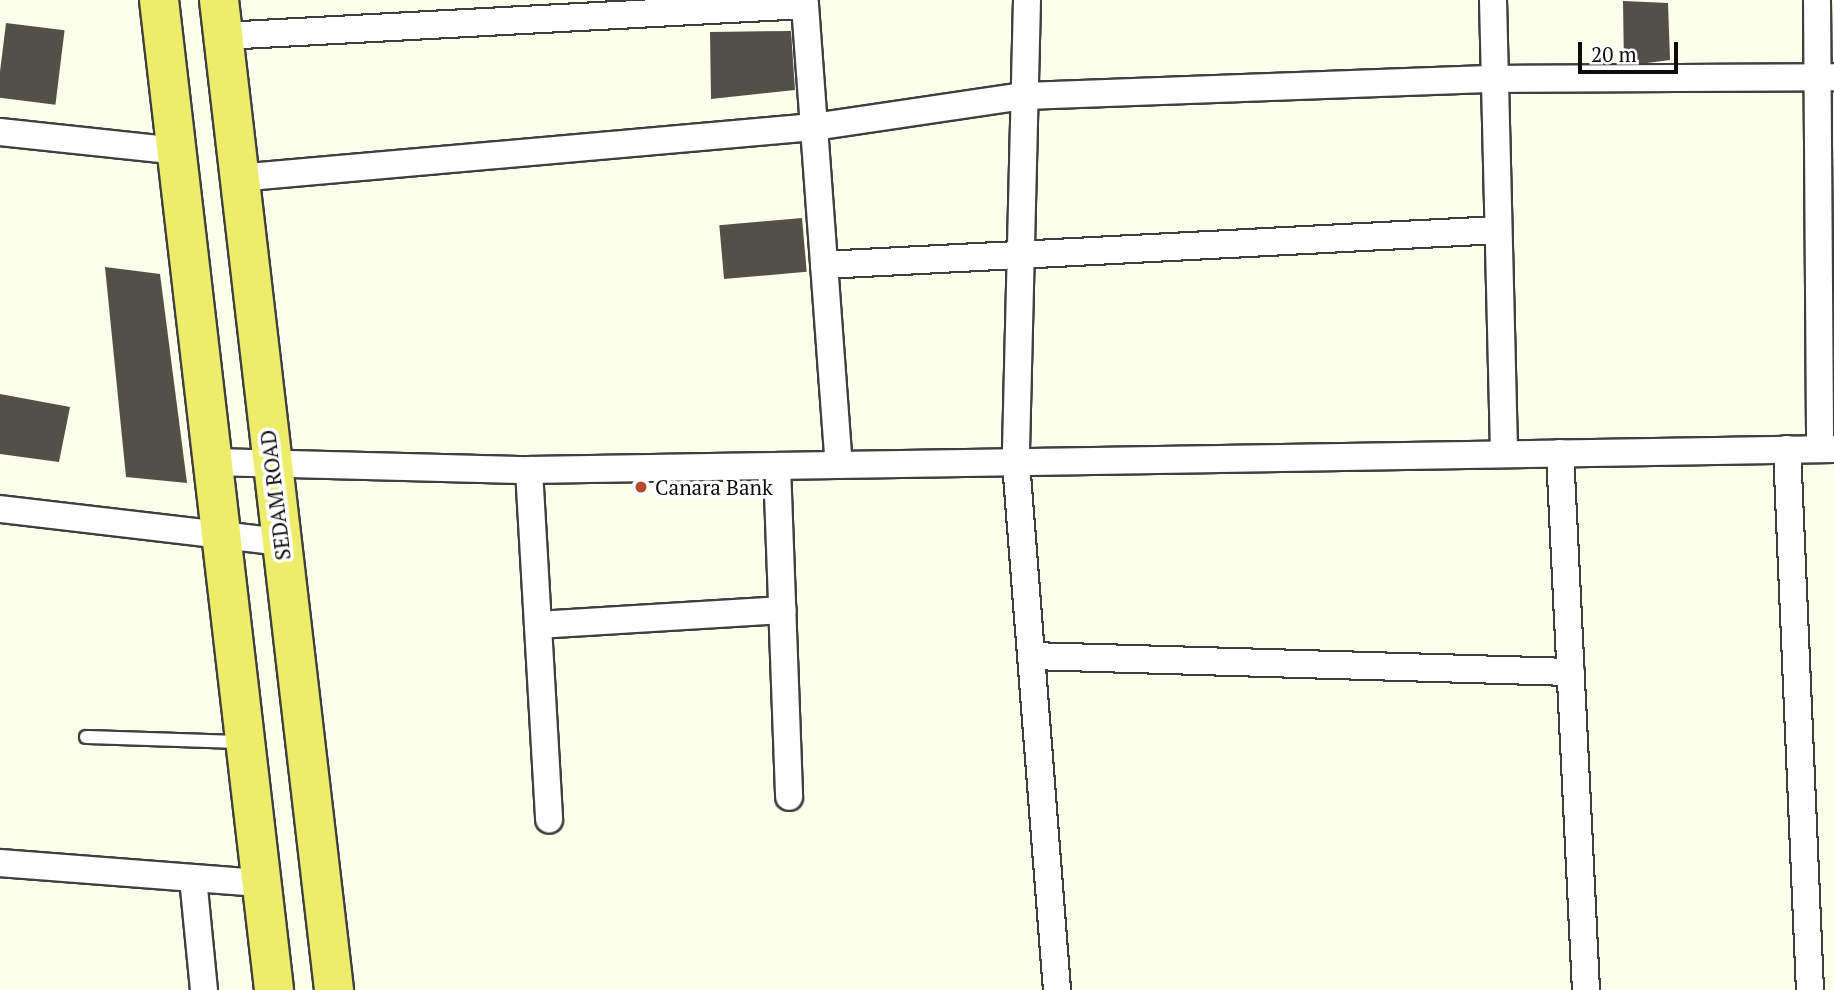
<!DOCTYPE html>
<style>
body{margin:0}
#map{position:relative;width:1834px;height:990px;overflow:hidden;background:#fcfeec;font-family:"PT Serif",serif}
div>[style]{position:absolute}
.building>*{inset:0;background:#535049;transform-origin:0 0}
.roads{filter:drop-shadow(2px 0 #3f3f3f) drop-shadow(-2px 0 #3f3f3f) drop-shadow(0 2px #3f3f3f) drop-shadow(0 -2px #3f3f3f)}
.service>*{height:12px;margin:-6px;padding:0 6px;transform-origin:6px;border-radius:6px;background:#fff}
.minor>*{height:26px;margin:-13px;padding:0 13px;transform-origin:13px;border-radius:13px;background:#fff}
.primary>*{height:38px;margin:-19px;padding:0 19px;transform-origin:19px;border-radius:19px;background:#ecee6b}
.dots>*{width:19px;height:19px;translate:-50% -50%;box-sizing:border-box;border:4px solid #fff;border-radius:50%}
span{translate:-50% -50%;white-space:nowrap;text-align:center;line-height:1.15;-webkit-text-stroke:7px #fff;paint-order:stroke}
.poi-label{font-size:21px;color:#0c0c0c}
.left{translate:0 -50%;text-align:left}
.street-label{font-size:21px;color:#0c0c0c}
.scale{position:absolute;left:1578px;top:42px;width:100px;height:32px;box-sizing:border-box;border:4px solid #0c0c0c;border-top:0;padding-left:9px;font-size:21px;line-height:24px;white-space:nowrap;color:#0c0c0c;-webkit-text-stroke:5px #fff;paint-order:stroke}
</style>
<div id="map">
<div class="building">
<i style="clip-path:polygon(1623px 1px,1668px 3px,1670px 60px,1624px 66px)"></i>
<i style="left:6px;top:23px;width:59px;height:75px;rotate:7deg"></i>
<i style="clip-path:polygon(791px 31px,795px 90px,711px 99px,710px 32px)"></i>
<i style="left:802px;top:218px;width:54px;height:83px;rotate:85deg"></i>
<i style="clip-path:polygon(105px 267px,160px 274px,187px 483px,126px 477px)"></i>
<i style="clip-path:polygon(0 394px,70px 407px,59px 462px,0 454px)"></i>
</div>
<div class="roads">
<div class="service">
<i style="left:86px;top:737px;width:154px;rotate:1.9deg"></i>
</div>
<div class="minor">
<i style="left:1027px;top:0;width:462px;rotate:91.4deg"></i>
<i style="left:1016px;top:462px;width:530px;rotate:85.56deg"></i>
<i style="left:1493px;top:0;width:454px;rotate:88.6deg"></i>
<i style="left:1817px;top:0;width:449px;rotate:89.6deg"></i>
<i style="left:223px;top:36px;width:583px;rotate:-3.05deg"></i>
<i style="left:805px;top:5px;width:461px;rotate:85.8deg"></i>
<i style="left:0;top:132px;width:178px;rotate:6.1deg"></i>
<i style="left:237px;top:178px;width:579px;rotate:-5.05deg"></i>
<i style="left:814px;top:127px;width:213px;rotate:-8.4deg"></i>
<i style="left:1025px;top:96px;width:470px;rotate:-2.1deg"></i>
<i style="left:1495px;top:79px;width:339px;rotate:-0.3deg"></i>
<i style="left:824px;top:265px;width:675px;rotate:-2.97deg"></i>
<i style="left:1787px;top:449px;width:541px;rotate:87.57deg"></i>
<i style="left:1560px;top:453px;width:538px;rotate:87.23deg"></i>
<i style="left:213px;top:462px;width:316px;rotate:1.5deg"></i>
<i style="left:529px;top:470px;width:1305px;rotate:-0.92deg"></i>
<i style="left:777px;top:466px;width:331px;rotate:87.9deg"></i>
<i style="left:529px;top:470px;width:350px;rotate:86.7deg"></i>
<i style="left:0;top:509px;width:282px;rotate:6.7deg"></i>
<i style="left:538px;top:625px;width:245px;rotate:-3.5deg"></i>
<i style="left:1031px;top:656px;width:540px;rotate:1.7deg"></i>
<i style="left:0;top:863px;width:263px;rotate:4.4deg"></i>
<i style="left:193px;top:878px;width:113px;rotate:84.4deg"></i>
</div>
<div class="primary">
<i style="left:159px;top:0;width:997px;rotate:83.37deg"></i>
<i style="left:219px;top:0;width:997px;rotate:83.37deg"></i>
</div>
</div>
<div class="dots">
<i style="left:641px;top:487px;background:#b14a2f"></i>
</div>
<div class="poi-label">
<span class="left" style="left:655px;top:487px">Canara Bank</span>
</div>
<div class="street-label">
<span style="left:275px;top:495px;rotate:-97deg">SEDAM ROAD</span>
</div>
<div class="scale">20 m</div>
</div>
